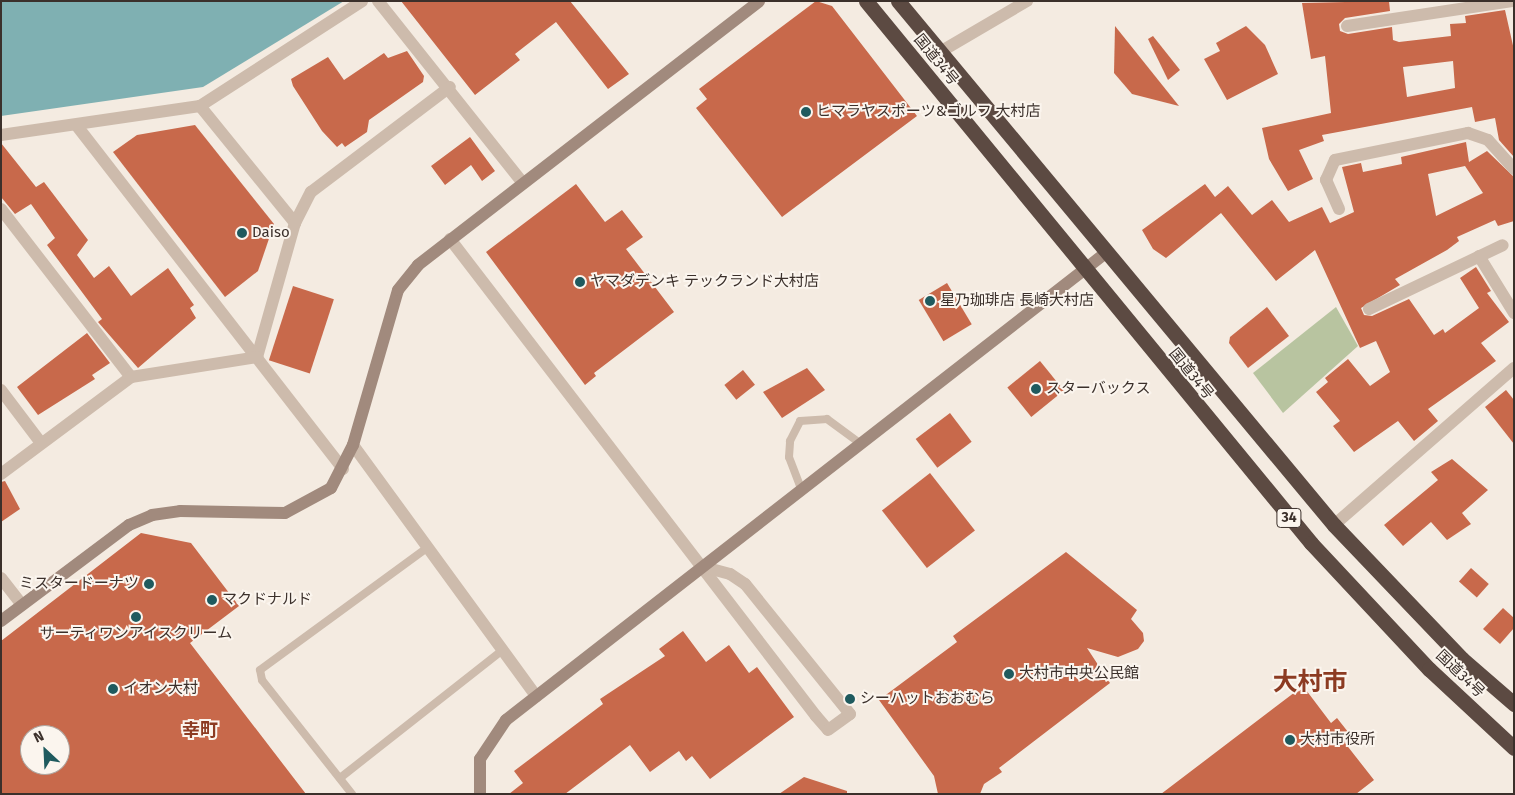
<!DOCTYPE html>
<meta charset="utf-8">
<style>
body{margin:0}
#map{position:relative;width:1515px;height:795px;overflow:hidden;background:#f4ebe1;font-family:"Fira Sans","Noto Sans JP",sans-serif}
div>[style]{position:absolute}
.green>*{inset:0;background:#b8c4a0}
.water>*{inset:0;background:#7fb0b2}
.building>*{inset:0;background:#c8694b;transform-origin:0 0}
.lane>*{height:8px;margin:-4px;padding:0 4px;transform-origin:4px;border-radius:4px;background:#cdbbac}
.street>*{height:12px;margin:-6px;padding:0 6px;transform-origin:6px;border-radius:6px;background:#cdbbac}
.secondary>*{height:12px;margin:-6px;padding:0 6px;transform-origin:6px;border-radius:6px;background:#a18a7d}
.highway>*{height:15px;margin:-7.5px;padding:0 7.5px;transform-origin:7.5px;border-radius:7.5px;background:#5c4a42}
.dots>*{width:14px;height:14px;translate:-50% -50%;box-sizing:border-box;border:2px solid #fbf5ee;border-radius:50%}
span{translate:-50% -50%;white-space:nowrap;text-align:center;line-height:1.15;-webkit-text-stroke:4px #fbf5ee;paint-order:stroke}
.shield-label span{padding:1px 4px;background:#fbf5ee;border:1px solid;border-radius:4px;-webkit-text-stroke-width:0}
.shield-label{font-size:14px;color:#3b302b;font-weight:700}
.street-label{font-size:15px;color:#3b302b}
.poi-label{font-size:15px;color:#3b302b}
.left{translate:0 -50%;text-align:left}
.right{translate:-100% -50%;text-align:right}
.quarter-label{font-size:18px;color:#8c3b22;font-weight:700}
.town-label{font-size:25px;color:#8c3b22;font-weight:700}
.frame{position:absolute;inset:0;border:2px solid #3b302b;pointer-events:none}
.north{position:absolute;left:20px;top:725px;width:50px;height:50px;box-sizing:border-box;background:#fbf5ee;border:1px solid #aea6a0;border-radius:50%;rotate:335deg;font-size:14px;font-weight:700;line-height:20px;text-align:center;color:#3b302b}
.north::after{content:'';display:block;margin:auto;width:18px;height:22px;background:#1f5a5e;clip-path:polygon(50% 0,100% 100%,50% 72%,0 100%)}
</style>
<div id="map">
<div class="green">
<i style="clip-path:polygon(1336px 307px,1358px 346px,1283px 413px,1253px 373px)"></i>
</div>
<div class="water">
<i style="clip-path:polygon(1px 1px,344px 1px,203px 87px,1px 116px)"></i>
</div>
<div class="building">
<i style="clip-path:polygon(401px 1px,570px 1px,629px 74px,608px 89px,556px 22px,515px 54px,520px 60px,475px 95px)"></i>
<i style="clip-path:polygon(816px 1px,832px 6px,917px 116px,782px 217px,696px 108px,707px 99px,699px 89px)"></i>
<i style="clip-path:polygon(evenodd,1389px 1px,1390px 11px,1345px 18px,1339px 24px,1340px 31px,1348px 34px,1392px 27px,1393px 40px,1399px 42px,1451px 36px,1450px 24px,1466px 23px,1465px 16px,1505px 10px,1514px 50px,1514px 157px,1499px 140px,1495px 118px,1475px 122px,1472px 107px,1322px 135px,1324px 141px,1299px 150px,1313px 179px,1288px 191px,1269px 159px,1262px 128px,1331px 113px,1325px 56px,1311px 59px,1302px 3px,1389px 1px,1453px 61px,1455px 88px,1407px 97px,1403px 67px,1453px 61px)"></i>
<i style="clip-path:polygon(1115px 26px,1179px 106px,1132px 94px,1114px 73px)"></i>
<i style="clip-path:polygon(1246px 26px,1265px 45px,1278px 74px,1227px 100px,1204px 59px,1220px 51px,1216px 43px)"></i>
<i style="clip-path:polygon(1153px 36px,1180px 70px,1168px 80px,1148px 39px)"></i>
<i style="clip-path:polygon(407px 51px,424px 76px,423px 82px,369px 120px,367px 132px,345px 147px,342px 143px,337px 147px,322px 131px,293px 86px,291px 79px,328px 57px,344px 80px,384px 53px,388px 58px)"></i>
<i style="clip-path:polygon(195px 125px,274px 224px,258px 271px,225px 297px,113px 152px,137px 135px)"></i>
<i style="clip-path:polygon(470px 137px,495px 171px,482px 181px,471px 165px,445px 185px,431px 166px)"></i>
<i style="clip-path:polygon(evenodd,1466px 142px,1469px 162px,1487px 151px,1514px 177px,1514px 221px,1498px 226px,1495px 220px,1457px 237px,1459px 241px,1447px 250px,1395px 279px,1400px 285px,1361px 308px,1364px 315px,1372px 316px,1409px 299px,1434px 335px,1443px 329px,1445px 333px,1479px 308px,1460px 278px,1476px 267px,1491px 291px,1487px 293px,1509px 322px,1481px 343px,1496px 361px,1428px 409px,1438px 421px,1414px 441px,1398px 421px,1354px 452px,1333px 426px,1340px 421px,1316px 392px,1328px 382px,1325px 378px,1348px 359px,1370px 386px,1390px 372px,1376px 341px,1360px 348px,1315px 250px,1276px 281px,1221px 213px,1166px 258px,1153px 249px,1142px 230px,1205px 184px,1215px 197px,1228px 186px,1252px 215px,1272px 200px,1289px 222px,1322px 207px,1330px 223px,1354px 212px,1342px 167px,1361px 163px,1363px 172px,1402px 164px,1401px 157px,1466px 142px,1465px 166px,1483px 193px,1436px 216px,1428px 174px,1465px 166px)"></i>
<i style="clip-path:polygon(1px 143px,36px 187px,44px 182px,88px 240px,77px 255px,94px 278px,109px 266px,131px 296px,168px 268px,194px 305px,190px 308px,196px 318px,138px 368px,98px 322px,102px 319px,47px 245px,55px 238px,31px 204px,15px 214px,1px 197px)"></i>
<i style="clip-path:polygon(576px 184px,605px 222px,622px 210px,643px 237px,626px 249px,674px 312px,594px 373px,596px 376px,585px 385px,486px 252px)"></i>
<i style="left:947px;top:283px;width:48px;height:33px;rotate:59deg"></i>
<i style="left:293px;top:286px;width:43px;height:78px;rotate:18deg"></i>
<i style="clip-path:polygon(1267px 307px,1289px 336px,1248px 368px,1229px 343px,1230px 337px)"></i>
<i style="clip-path:polygon(87px 333px,110px 363px,92px 375px,95px 379px,38px 415px,17px 387px)"></i>
<i style="left:1040px;top:361px;width:38px;height:42px;rotate:51deg"></i>
<i style="clip-path:polygon(807px 368px,825px 390px,782px 418px,763px 392px)"></i>
<i style="left:743px;top:370px;width:19px;height:24px;rotate:51deg"></i>
<i style="clip-path:polygon(1506px 390px,1514px 400px,1514px 444px,1485px 407px)"></i>
<i style="left:950px;top:413px;width:36px;height:43px;rotate:53deg"></i>
<i style="clip-path:polygon(1452px 459px,1488px 490px,1462px 513px,1471px 524px,1447px 540px,1431px 522px,1403px 546px,1384px 525px,1438px 480px,1431px 472px)"></i>
<i style="left:930px;top:473px;width:73px;height:61px;rotate:52deg"></i>
<i style="clip-path:polygon(5px 481px,20px 509px,1px 522px,1px 482px)"></i>
<i style="clip-path:polygon(evenodd,141px 533px,191px 543px,239px 606px,190px 643px,306px 794px,1px 794px,1px 641px,141px 533px,30px 735px,60px 735px,60px 765px,30px 765px,30px 735px)"></i>
<i style="clip-path:polygon(1066px 552px,1137px 610px,1131px 619px,1143px 633px,1144px 641px,1138px 649px,1118px 657px,1087px 648px,1110px 683px,999px 768px,1002px 772px,984px 784px,980px 794px,938px 794px,934px 776px,879px 700px,957px 642px,953px 636px)"></i>
<i style="left:1471px;top:568px;width:24px;height:18px;rotate:42deg"></i>
<i style="clip-path:polygon(1503px 608px,1514px 618px,1514px 628px,1500px 644px,1483px 629px)"></i>
<i style="clip-path:polygon(683px 631px,706px 662px,729px 645px,749px 673px,757px 667px,794px 717px,710px 779px,692px 756px,686px 761px,679px 751px,650px 772px,630px 745px,565px 794px,509px 794px,523px 783px,514px 771px,603px 704px,600px 699px,665px 656px,659px 649px)"></i>
<i style="clip-path:polygon(1303px 686px,1331px 723px,1337px 718px,1352px 737px,1345px 743px,1374px 780px,1356px 794px,1161px 794px)"></i>
<i style="clip-path:polygon(804px 777px,847px 791px,847px 794px,779px 794px)"></i>
</div>
<div class="lane">
<i style="left:802px;top:491px;width:36px;rotate:-111deg"></i>
<i style="left:789px;top:457px;width:16px;rotate:-86deg"></i>
<i style="left:790px;top:441px;width:22px;rotate:-63deg"></i>
<i style="left:800px;top:421px;width:27px;rotate:-4deg"></i>
<i style="left:827px;top:419px;width:42px;rotate:36.3deg"></i>
<i style="left:340px;top:778px;width:204px;rotate:-38.2deg"></i>
<i style="left:352px;top:794px;width:145px;rotate:-128.3deg"></i>
<i style="left:262px;top:680px;width:10px;rotate:-101deg"></i>
<i style="left:260px;top:670px;width:208px;rotate:-36.2deg"></i>
</div>
<div class="street">
<i style="left:378px;top:1px;width:233px;rotate:51.5deg"></i>
<i style="left:1347px;top:26px;width:167px;rotate:-8.6deg"></i>
<i style="left:940px;top:52px;width:101px;rotate:-30.4deg"></i>
<i style="left:200px;top:106px;width:151px;rotate:50.9deg"></i>
<i style="left:77px;top:126px;width:434px;rotate:52.2deg"></i>
<i style="left:1px;top:135px;width:201px;rotate:-8.3deg"></i>
<i style="left:200px;top:106px;width:193px;rotate:-32.9deg"></i>
<i style="left:1px;top:209px;width:212px;rotate:52.3deg"></i>
<i style="left:1339px;top:209px;width:32px;rotate:-114deg"></i>
<i style="left:1326px;top:180px;width:22px;rotate:-66deg"></i>
<i style="left:1335px;top:160px;width:136px;rotate:-11.5deg"></i>
<i style="left:1468px;top:133px;width:21px;rotate:19deg"></i>
<i style="left:1488px;top:140px;width:39px;rotate:48deg"></i>
<i style="left:450px;top:239px;width:601px;rotate:52.5deg"></i>
<i style="left:816px;top:716px;width:18px;rotate:49deg"></i>
<i style="left:828px;top:730px;width:27px;rotate:-36deg"></i>
<i style="left:850px;top:714px;width:167px;rotate:-128.9deg"></i>
<i style="left:745px;top:584px;width:18px;rotate:-146deg"></i>
<i style="left:730px;top:574px;width:28px;rotate:-165deg"></i>
<i style="left:1479px;top:256px;width:67px;rotate:58.4deg"></i>
<i style="left:1369px;top:309px;width:148px;rotate:-25.5deg"></i>
<i style="left:257px;top:357px;width:139px;rotate:-74.2deg"></i>
<i style="left:295px;top:223px;width:35px;rotate:-63deg"></i>
<i style="left:311px;top:192px;width:174px;rotate:-37.1deg"></i>
<i style="left:1px;top:390px;width:66px;rotate:53deg"></i>
<i style="left:353px;top:445px;width:311px;rotate:53.9deg"></i>
<i style="left:1px;top:474px;width:162px;rotate:-36.7deg"></i>
<i style="left:131px;top:377px;width:128px;rotate:-9deg"></i>
<i style="left:1334px;top:525px;width:239px;rotate:-41.1deg"></i>
<i style="left:1px;top:578px;width:34px;rotate:52deg"></i>
</div>
<div class="secondary">
<i style="left:1px;top:621px;width:160px;rotate:-36.9deg"></i>
<i style="left:129px;top:525px;width:25px;rotate:-23deg"></i>
<i style="left:152px;top:515px;width:28px;rotate:-8deg"></i>
<i style="left:180px;top:511px;width:105px;rotate:1.1deg"></i>
<i style="left:285px;top:513px;width:52px;rotate:-28.5deg"></i>
<i style="left:331px;top:488px;width:48px;rotate:-62.9deg"></i>
<i style="left:353px;top:445px;width:161px;rotate:-73.8deg"></i>
<i style="left:398px;top:290px;width:32px;rotate:-51deg"></i>
<i style="left:418px;top:265px;width:431px;rotate:-37.7deg"></i>
<i style="left:480px;top:794px;width:35px;rotate:-90deg"></i>
<i style="left:480px;top:759px;width:47px;rotate:-56.3deg"></i>
<i style="left:506px;top:720px;width:762px;rotate:-37.91deg"></i>
</div>
<div class="highway">
<i style="left:866px;top:1px;width:701px;rotate:50.61deg"></i>
<i style="left:1311px;top:543px;width:173px;rotate:46.9deg"></i>
<i style="left:1429px;top:669px;width:116px;rotate:42.9deg"></i>
<i style="left:898px;top:1px;width:682px;rotate:50.24deg"></i>
<i style="left:1334px;top:525px;width:185px;rotate:46.3deg"></i>
<i style="left:1462px;top:659px;width:69px;rotate:40.9deg"></i>
</div>
<div class="dots">
<i style="left:806px;top:112px;background:#1f5a5e"></i>
<i style="left:242px;top:233px;background:#1f5a5e"></i>
<i style="left:580px;top:282px;background:#1f5a5e"></i>
<i style="left:930px;top:301px;background:#1f5a5e"></i>
<i style="left:1036px;top:389px;background:#1f5a5e"></i>
<i style="left:149px;top:584px;background:#1f5a5e"></i>
<i style="left:212px;top:600px;background:#1f5a5e"></i>
<i style="left:136px;top:617px;background:#1f5a5e"></i>
<i style="left:1009px;top:674px;background:#1f5a5e"></i>
<i style="left:113px;top:689px;background:#1f5a5e"></i>
<i style="left:850px;top:699px;background:#1f5a5e"></i>
<i style="left:1290px;top:740px;background:#1f5a5e"></i>
</div>
<div class="shield-label">
<span style="left:1289px;top:518px">34</span>
</div>
<div class="street-label">
<span style="left:936px;top:60px;rotate:51deg">国道34号</span>
<span style="left:1191px;top:374px;rotate:51deg">国道34号</span>
<span style="left:1460px;top:674px;rotate:44deg">国道34号</span>
</div>
<div class="poi-label">
<span class="left" style="left:816px;top:112px">ヒマラヤスポーツ&amp;ゴルフ 大村店</span>
<span class="left" style="left:252px;top:233px">Daiso</span>
<span class="left" style="left:590px;top:282px">ヤマダデンキ テックランド大村店</span>
<span class="left" style="left:940px;top:301px">星乃珈琲店 長崎大村店</span>
<span class="left" style="left:1046px;top:389px">スターバックス</span>
<span class="right" style="left:139px;top:584px">ミスタードーナツ</span>
<span class="left" style="left:222px;top:600px">マクドナルド</span>
<span style="left:136px;top:634px">サーティワンアイスクリーム</span>
<span class="left" style="left:1019px;top:674px">大村市中央公民館</span>
<span class="left" style="left:123px;top:689px">イオン大村</span>
<span class="left" style="left:860px;top:699px">シーハットおおむら</span>
<span class="left" style="left:1300px;top:740px">大村市役所</span>
</div>
<div class="quarter-label">
<span style="left:200px;top:730px">幸町</span>
</div>
<div class="town-label">
<span style="left:1310px;top:682px">大村市</span>
</div>
<div class="frame"></div>
<div class="north">N</div>
</div>
